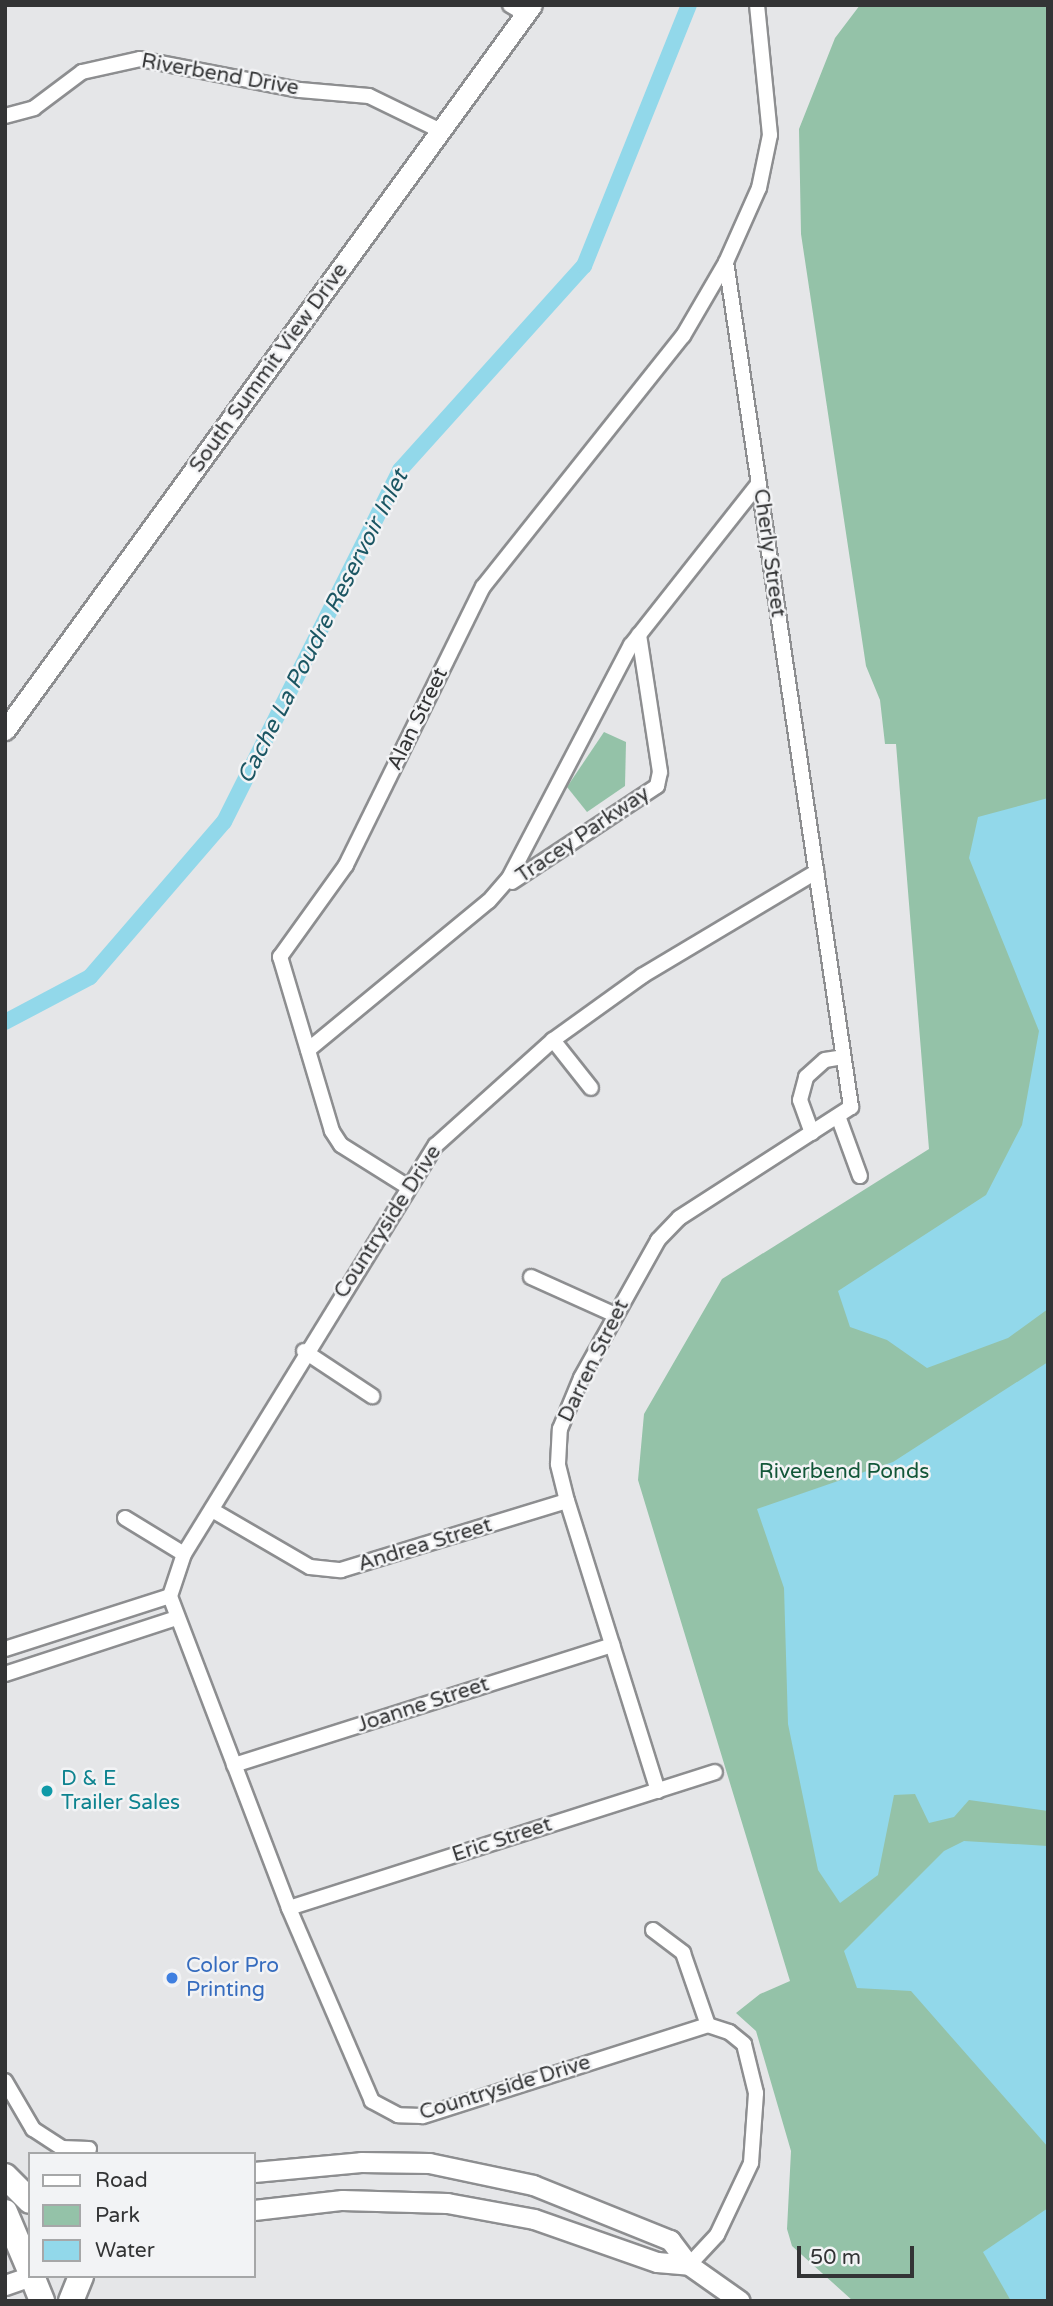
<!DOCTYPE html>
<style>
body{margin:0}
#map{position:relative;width:1053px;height:2306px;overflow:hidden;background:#e5e6e8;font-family:"Varela Round",sans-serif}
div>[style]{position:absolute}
.green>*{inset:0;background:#94c2a8}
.water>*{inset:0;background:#92d8ea}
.canal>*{height:16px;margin:-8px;padding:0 8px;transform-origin:8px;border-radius:8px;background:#92d8ea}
.roads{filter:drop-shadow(2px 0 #8d8e90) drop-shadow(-2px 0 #8d8e90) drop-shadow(0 2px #8d8e90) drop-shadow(0 -2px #8d8e90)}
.street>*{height:14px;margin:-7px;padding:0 7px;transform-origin:7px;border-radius:7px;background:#fff}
.secondary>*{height:19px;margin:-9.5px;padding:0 9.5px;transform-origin:9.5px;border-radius:9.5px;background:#fff}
.highway>*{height:24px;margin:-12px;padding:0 12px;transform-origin:12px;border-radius:12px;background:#fff}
.dots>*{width:19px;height:19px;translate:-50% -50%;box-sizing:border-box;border:4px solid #f2f3f5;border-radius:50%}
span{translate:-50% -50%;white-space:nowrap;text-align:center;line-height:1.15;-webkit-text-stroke:5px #f2f3f5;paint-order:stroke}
.street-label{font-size:21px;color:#333435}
.park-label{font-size:21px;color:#135739}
.culture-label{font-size:21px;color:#0d838f}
.left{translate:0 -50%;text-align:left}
.shop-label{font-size:21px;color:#366cbe}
.water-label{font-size:23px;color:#1b5663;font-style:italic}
.frame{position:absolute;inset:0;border:7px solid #333435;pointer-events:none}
.legend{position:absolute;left:28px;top:2152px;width:228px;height:126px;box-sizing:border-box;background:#f2f3f5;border:2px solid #a6a7a8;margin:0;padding:9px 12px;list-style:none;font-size:21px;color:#333435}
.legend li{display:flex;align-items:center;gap:14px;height:35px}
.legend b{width:35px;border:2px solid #a6a7a8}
.scale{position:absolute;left:797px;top:2246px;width:117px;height:32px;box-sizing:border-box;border:4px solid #333435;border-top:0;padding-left:9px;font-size:21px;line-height:24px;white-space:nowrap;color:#333435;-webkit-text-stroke:5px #f2f3f5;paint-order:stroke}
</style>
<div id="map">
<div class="green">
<i style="clip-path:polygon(860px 5px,1048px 5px,1048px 2301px,853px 2301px,792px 2246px,787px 2229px,791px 2151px,756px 2031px,736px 2013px,760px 1994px,790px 1981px,638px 1480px,644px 1414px,722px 1279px,929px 1149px,896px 744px,885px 744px,880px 700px,866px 666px,801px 234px,799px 129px,835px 38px)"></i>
<i style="clip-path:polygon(604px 732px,626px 742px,625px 786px,587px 812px,567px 787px)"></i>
</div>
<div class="water">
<i style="clip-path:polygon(1048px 798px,1048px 1309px,1008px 1338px,927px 1368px,887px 1340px,850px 1327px,838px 1291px,986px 1195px,1022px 1125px,1039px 1031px,969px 858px,978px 817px)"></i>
<i style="clip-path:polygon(1048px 1362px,1048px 1811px,969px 1800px,954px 1817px,929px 1823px,915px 1794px,894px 1795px,878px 1875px,840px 1903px,818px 1870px,788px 1724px,784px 1588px,757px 1509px,893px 1462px)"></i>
<i style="clip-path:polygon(964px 1841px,1048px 1846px,1048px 2147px,911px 1991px,857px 1988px,844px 1951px,944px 1851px)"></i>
<i style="clip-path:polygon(1048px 2208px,1048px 2301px,1011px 2301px,983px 2252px)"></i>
</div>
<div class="canal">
<i style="left:5px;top:1022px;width:96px;rotate:-27.9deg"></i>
<i style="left:90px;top:977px;width:205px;rotate:-49.2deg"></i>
<i style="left:224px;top:822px;width:394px;rotate:-63.4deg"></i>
<i style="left:400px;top:470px;width:275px;rotate:-48deg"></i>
<i style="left:584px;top:266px;width:281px;rotate:-68.1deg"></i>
</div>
<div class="roads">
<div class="street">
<i style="left:510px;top:5px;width:17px;rotate:31deg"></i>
<i style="left:5px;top:116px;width:30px;rotate:-15deg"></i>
<i style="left:34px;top:108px;width:60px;rotate:-36.9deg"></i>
<i style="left:82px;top:72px;width:59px;rotate:-12.6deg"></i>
<i style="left:140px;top:59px;width:163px;rotate:11deg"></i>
<i style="left:300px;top:90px;width:69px;rotate:5deg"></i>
<i style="left:369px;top:96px;width:80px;rotate:25.9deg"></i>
<i style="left:512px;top:882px;width:174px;rotate:-33.5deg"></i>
<i style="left:657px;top:786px;width:14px;rotate:-78deg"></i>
<i style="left:660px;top:772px;width:139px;rotate:-98.7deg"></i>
<i style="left:553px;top:1040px;width:61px;rotate:51.6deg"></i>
<i style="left:308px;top:1050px;width:234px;rotate:-39.5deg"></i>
<i style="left:489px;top:901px;width:30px;rotate:-49deg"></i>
<i style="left:509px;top:878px;width:263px;rotate:-62.4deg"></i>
<i style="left:631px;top:645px;width:206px;rotate:-51.7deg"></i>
<i style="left:838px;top:1116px;width:64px;rotate:69.9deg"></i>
<i style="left:812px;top:1133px;width:35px;rotate:-110deg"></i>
<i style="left:800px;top:1100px;width:24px;rotate:-75deg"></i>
<i style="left:806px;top:1077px;width:25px;rotate:-42deg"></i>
<i style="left:825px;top:1060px;width:18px;rotate:-9deg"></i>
<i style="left:408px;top:1187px;width:79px;rotate:-147.9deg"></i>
<i style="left:341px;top:1145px;width:17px;rotate:-123deg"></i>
<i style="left:332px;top:1131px;width:182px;rotate:-106.6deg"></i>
<i style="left:280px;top:957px;width:113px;rotate:-54.3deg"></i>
<i style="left:346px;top:865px;width:310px;rotate:-63.8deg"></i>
<i style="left:483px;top:587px;width:321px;rotate:-51.5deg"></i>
<i style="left:683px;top:336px;width:86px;rotate:-59.8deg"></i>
<i style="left:726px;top:262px;width:81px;rotate:-66deg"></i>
<i style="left:759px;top:188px;width:54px;rotate:-78.3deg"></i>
<i style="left:770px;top:135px;width:131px;rotate:-95.7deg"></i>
<i style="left:531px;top:1277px;width:92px;rotate:24.3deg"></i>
<i style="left:304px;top:1351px;width:82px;rotate:33.5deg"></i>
<i style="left:212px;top:1510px;width:113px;rotate:30.2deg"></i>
<i style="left:310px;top:1567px;width:31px;rotate:6deg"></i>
<i style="left:341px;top:1570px;width:236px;rotate:-17deg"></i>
<i style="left:125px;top:1518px;width:69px;rotate:31.4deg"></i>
<i style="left:5px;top:1649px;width:173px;rotate:-17.8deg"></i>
<i style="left:5px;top:1674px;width:180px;rotate:-18.1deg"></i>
<i style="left:234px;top:1765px;width:397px;rotate:-17.6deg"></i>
<i style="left:658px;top:1791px;width:304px;rotate:-107.4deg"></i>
<i style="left:567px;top:1501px;width:38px;rotate:-104deg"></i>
<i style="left:558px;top:1464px;width:35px;rotate:-87deg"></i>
<i style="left:560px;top:1429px;width:55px;rotate:-67.6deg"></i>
<i style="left:581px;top:1378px;width:158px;rotate:-60.8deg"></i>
<i style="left:658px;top:1240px;width:30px;rotate:-46deg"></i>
<i style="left:679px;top:1218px;width:205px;rotate:-32.8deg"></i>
<i style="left:851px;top:1107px;width:854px;rotate:-98.41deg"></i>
<i style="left:289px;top:1908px;width:447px;rotate:-17.7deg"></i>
<i style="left:653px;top:1930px;width:38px;rotate:37deg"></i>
<i style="left:683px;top:1953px;width:76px;rotate:70.9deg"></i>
<i style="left:5px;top:2081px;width:56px;rotate:59.7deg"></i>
<i style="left:33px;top:2129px;width:35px;rotate:33deg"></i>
<i style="left:62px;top:2148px;width:27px;rotate:2deg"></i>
<i style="left:689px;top:2265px;width:41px;rotate:-47deg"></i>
<i style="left:717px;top:2235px;width:80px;rotate:-64.7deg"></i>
<i style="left:751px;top:2163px;width:70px;rotate:-85.9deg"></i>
<i style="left:756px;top:2093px;width:50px;rotate:-103.8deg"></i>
<i style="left:744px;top:2044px;width:19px;rotate:-141deg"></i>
<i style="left:729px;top:2032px;width:22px;rotate:-162deg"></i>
<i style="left:708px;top:2025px;width:300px;rotate:162.3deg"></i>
<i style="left:422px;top:2116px;width:24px;rotate:-178deg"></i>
<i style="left:398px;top:2115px;width:30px;rotate:-152deg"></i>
<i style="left:372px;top:2101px;width:210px;rotate:-113.3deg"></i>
<i style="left:289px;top:1908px;width:334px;rotate:-110.9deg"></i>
<i style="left:170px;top:1596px;width:44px;rotate:-71.6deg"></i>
<i style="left:184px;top:1554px;width:480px;rotate:-58.4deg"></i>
<i style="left:436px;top:1145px;width:157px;rotate:-41.9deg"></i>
<i style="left:553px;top:1040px;width:110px;rotate:-35.7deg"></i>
<i style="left:642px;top:976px;width:203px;rotate:-30.9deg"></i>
</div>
<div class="secondary">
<i style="left:5px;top:730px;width:896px;rotate:-53.99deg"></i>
<i style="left:254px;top:2172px;width:107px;rotate:-5.3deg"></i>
<i style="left:361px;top:2162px;width:68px;rotate:0.8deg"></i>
<i style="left:429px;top:2163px;width:106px;rotate:11.9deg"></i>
<i style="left:533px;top:2185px;width:148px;rotate:21.9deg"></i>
<i style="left:670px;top:2240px;width:31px;rotate:53deg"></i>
<i style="left:689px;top:2265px;width:62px;rotate:35.2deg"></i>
<i style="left:254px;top:2210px;width:89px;rotate:-6.5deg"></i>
<i style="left:342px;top:2200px;width:105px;rotate:1.6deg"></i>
<i style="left:447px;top:2203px;width:88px;rotate:10.4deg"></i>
<i style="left:534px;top:2219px;width:130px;rotate:19.3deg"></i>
<i style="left:657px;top:2262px;width:32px;rotate:5deg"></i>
<i style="left:5px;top:2285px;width:28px;rotate:-19deg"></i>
</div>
<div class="highway">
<i style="left:5px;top:2176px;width:35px;rotate:45deg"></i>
<i style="left:5px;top:2212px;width:64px;rotate:67deg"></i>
<i style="left:32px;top:2276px;width:27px;rotate:68deg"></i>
<i style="left:71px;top:2301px;width:27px;rotate:-68deg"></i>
</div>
</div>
<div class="dots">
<i style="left:47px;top:1791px;background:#0f9aa8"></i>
<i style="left:172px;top:1978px;background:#3f7fe0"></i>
</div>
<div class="street-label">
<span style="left:220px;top:75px;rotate:10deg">Riverbend Drive</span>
<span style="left:269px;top:368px;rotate:-54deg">South Summit View Drive</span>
<span style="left:769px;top:553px;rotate:82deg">Cherly Street</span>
<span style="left:418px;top:719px;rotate:-64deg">Alan Street</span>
<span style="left:583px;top:835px;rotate:-34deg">Tracey Parkway</span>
<span style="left:388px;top:1222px;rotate:-57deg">Countryside Drive</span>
<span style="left:594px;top:1361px;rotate:-64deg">Darren Street</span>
<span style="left:425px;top:1545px;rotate:-17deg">Andrea Street</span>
<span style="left:423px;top:1705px;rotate:-18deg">Joanne Street</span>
<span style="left:502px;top:1840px;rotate:-18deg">Eric Street</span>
<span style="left:505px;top:2088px;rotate:-17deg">Countryside Drive</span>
</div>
<div class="park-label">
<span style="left:844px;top:1472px">Riverbend Ponds</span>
</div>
<div class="culture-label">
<span class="left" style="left:61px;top:1791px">D &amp; E<br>Trailer Sales</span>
</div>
<div class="shop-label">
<span class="left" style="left:186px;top:1978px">Color Pro<br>Printing</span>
</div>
<div class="water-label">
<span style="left:323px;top:627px;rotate:-63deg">Cache La Poudre Reservoir Inlet</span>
</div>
<div class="frame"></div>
<ul class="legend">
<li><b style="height:9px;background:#fff"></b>Road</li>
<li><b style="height:19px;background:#94c2a8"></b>Park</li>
<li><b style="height:19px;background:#92d8ea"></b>Water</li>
</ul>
<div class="scale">50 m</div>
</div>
